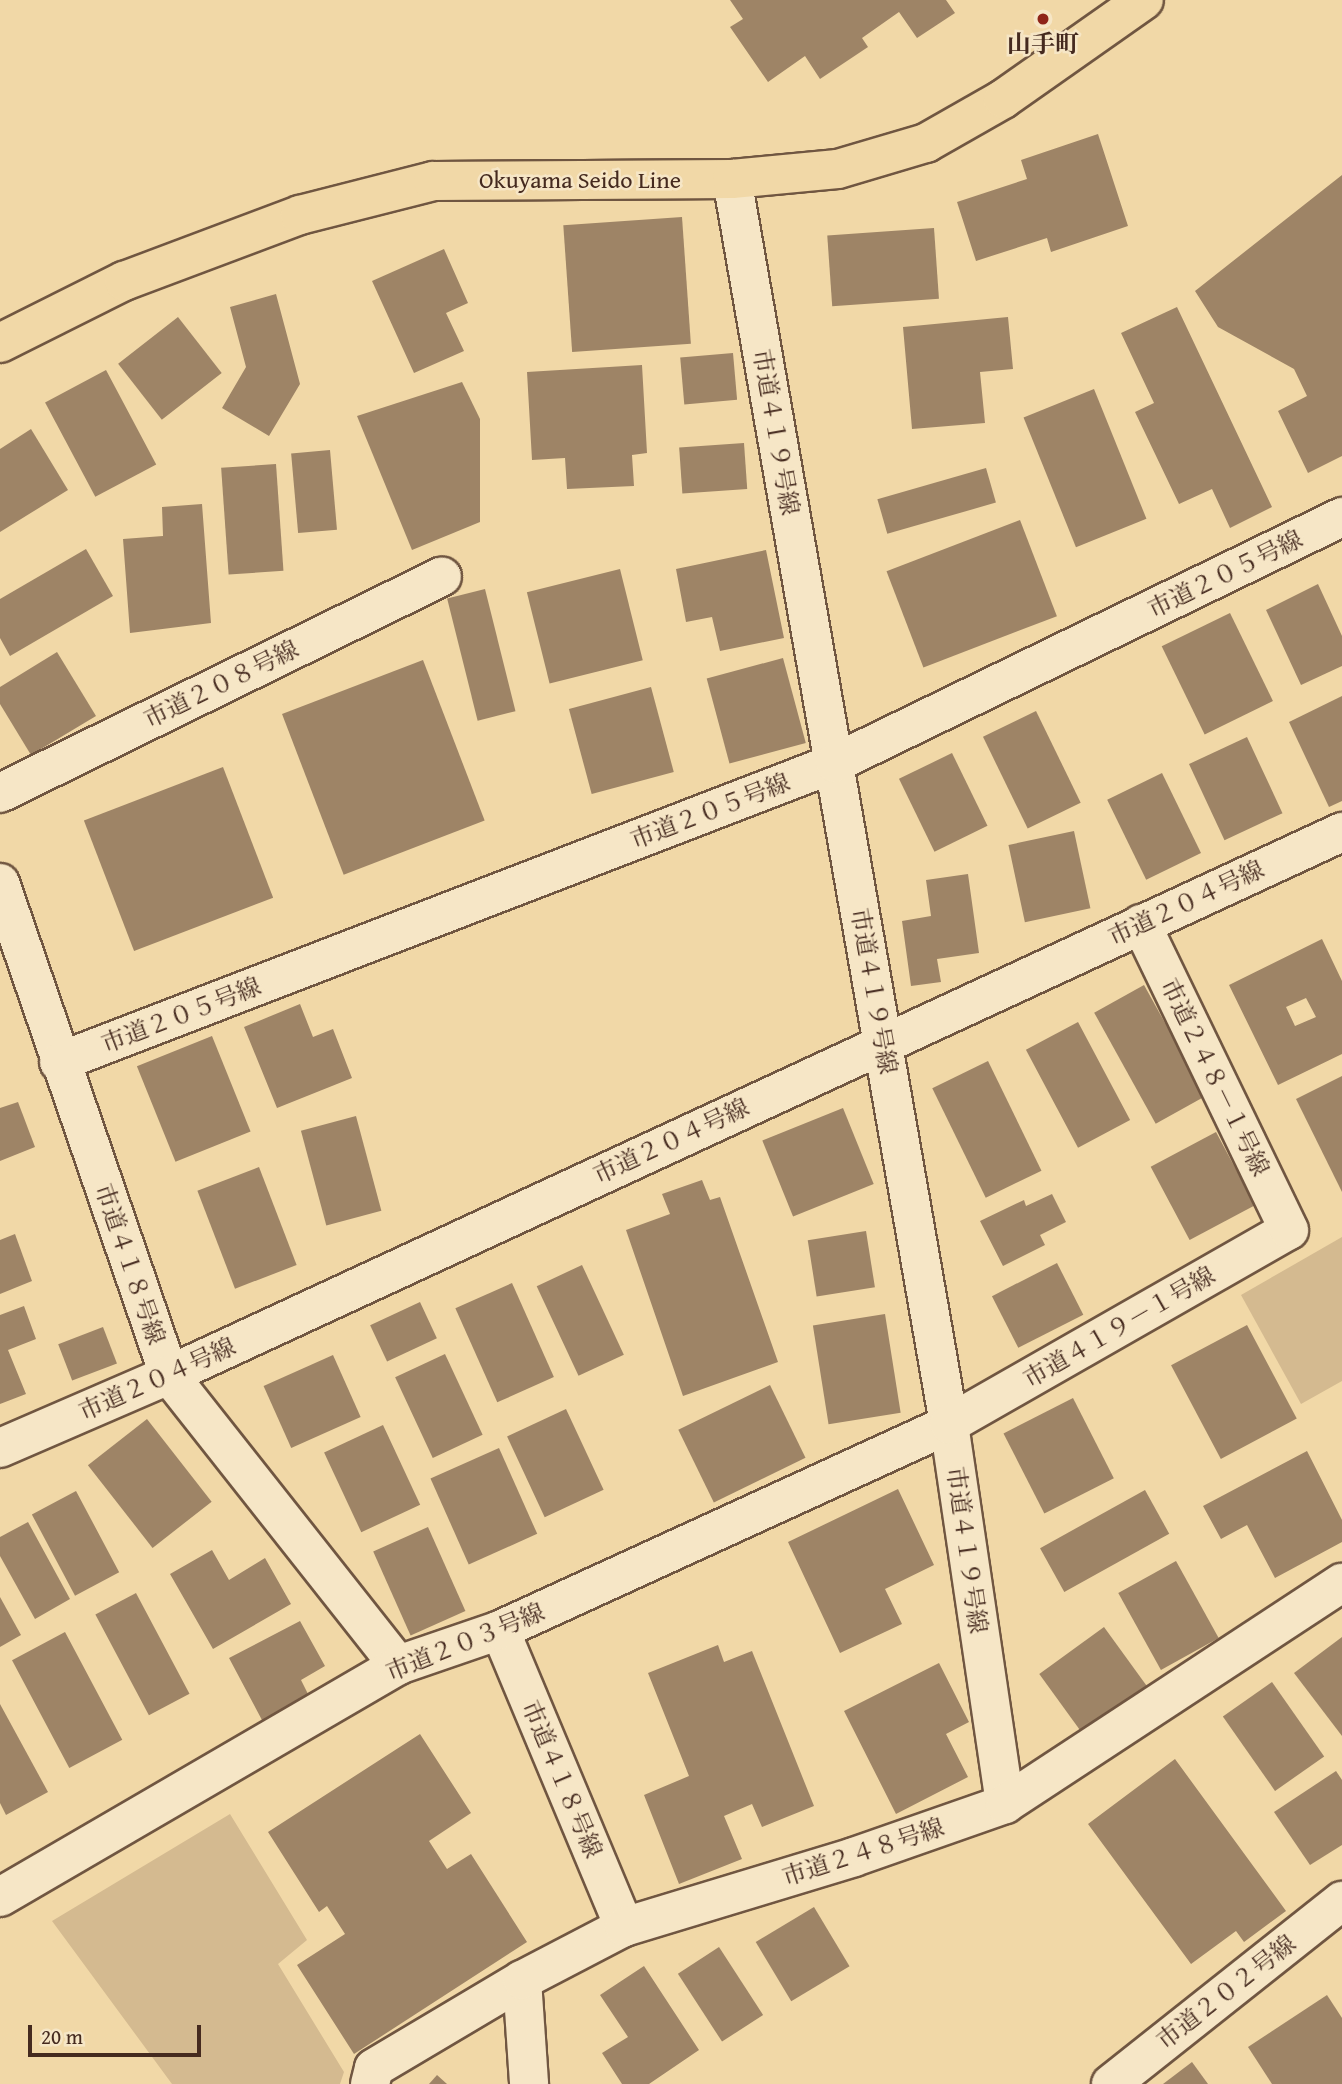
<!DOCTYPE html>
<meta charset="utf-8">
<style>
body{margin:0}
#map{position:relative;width:1342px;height:2084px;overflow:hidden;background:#f1d8a7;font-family:"Gentium Book Plus","Noto Serif JP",serif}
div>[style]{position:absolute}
.green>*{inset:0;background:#d4ba90}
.building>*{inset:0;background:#9e8466;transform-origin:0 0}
.roads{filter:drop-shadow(2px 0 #705641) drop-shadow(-2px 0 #705641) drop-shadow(0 2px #705641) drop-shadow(0 -2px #705641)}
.minor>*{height:38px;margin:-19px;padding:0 19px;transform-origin:19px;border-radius:19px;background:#f6e6c6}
.major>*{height:38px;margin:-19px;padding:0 19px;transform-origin:19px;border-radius:19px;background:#f1d8a7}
.dots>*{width:19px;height:19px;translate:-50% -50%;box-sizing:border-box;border:4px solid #f6e6c6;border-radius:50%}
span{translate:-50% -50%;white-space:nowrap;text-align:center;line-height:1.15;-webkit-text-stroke:5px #f6e6c6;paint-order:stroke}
.poi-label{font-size:24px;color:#452a1f;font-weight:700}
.street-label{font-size:24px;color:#452a1f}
.scale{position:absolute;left:28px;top:2025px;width:173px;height:32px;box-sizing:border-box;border:4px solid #452a1f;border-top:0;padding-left:9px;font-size:21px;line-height:24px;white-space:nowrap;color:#452a1f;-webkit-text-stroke:5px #f6e6c6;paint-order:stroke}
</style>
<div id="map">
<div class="green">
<i style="clip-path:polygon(1342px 1237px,1342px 1381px,1301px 1404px,1241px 1295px)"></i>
<i style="clip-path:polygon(230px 1814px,307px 1940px,278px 1964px,344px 2072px,340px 2084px,172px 2084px,52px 1921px)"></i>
</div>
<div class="building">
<i style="clip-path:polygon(730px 0,946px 0,955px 13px,917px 38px,899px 12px,862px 38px,868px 47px,820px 79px,805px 56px,768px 82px,730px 27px,743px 19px)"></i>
<i style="clip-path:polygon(1098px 134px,1128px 226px,1051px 252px,1047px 238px,976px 261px,957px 202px,1027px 179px,1021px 160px)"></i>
<i style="clip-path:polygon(1342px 175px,1342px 456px,1308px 473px,1278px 411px,1307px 396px,1294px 369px,1218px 327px,1195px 291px)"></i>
<i style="left:682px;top:217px;width:127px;height:119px;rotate:86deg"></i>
<i style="left:934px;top:228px;width:71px;height:107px;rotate:86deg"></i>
<i style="clip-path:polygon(444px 249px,468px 303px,446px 313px,464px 351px,414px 373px,372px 281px)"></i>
<i style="clip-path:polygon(276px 294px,300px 384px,269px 436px,222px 408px,246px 367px,230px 307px)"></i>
<i style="clip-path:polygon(1177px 307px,1272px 507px,1230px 528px,1212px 489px,1179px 504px,1135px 412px,1154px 403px,1121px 333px)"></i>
<i style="left:178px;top:317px;width:71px;height:76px;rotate:52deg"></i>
<i style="clip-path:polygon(1008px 317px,1013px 369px,980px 372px,985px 423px,912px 429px,903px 327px)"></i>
<i style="left:733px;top:353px;width:47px;height:53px;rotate:85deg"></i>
<i style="clip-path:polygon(642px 365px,647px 453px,632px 455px,634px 486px,567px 489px,565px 458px,532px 460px,527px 372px)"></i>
<i style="left:106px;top:370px;width:107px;height:69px;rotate:62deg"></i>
<i style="clip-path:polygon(462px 382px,480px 419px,480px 522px,412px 550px,357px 416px)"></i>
<i style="left:1094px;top:389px;width:140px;height:76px;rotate:68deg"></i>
<i style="clip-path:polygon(31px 429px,68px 490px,0 532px,0 449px)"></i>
<i style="left:744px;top:443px;width:46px;height:65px;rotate:86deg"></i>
<i style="left:330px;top:450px;width:80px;height:39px;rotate:85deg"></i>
<i style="left:276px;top:464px;width:107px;height:55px;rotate:86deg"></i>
<i style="left:986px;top:468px;width:36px;height:113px;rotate:74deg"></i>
<i style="clip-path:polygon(202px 504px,211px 623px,130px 633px,123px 539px,163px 536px,162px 507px)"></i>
<i style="left:1020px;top:520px;width:103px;height:143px;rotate:69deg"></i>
<i style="clip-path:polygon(86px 549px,113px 596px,10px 656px,0 638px,0 599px)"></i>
<i style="clip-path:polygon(766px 550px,784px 638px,720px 651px,712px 617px,686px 622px,676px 569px)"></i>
<i style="left:620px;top:569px;width:94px;height:96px;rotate:76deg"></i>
<i style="clip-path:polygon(1318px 584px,1342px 636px,1342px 666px,1301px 685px,1266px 610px)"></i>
<i style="left:485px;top:589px;width:126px;height:39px;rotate:76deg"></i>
<i style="left:1230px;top:613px;width:98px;height:76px;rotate:64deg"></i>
<i style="clip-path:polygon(57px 652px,96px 716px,31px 755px,0 704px,0 687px)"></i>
<i style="left:783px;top:658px;width:88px;height:79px;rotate:75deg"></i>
<i style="left:423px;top:660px;width:172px;height:151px;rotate:69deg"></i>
<i style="left:651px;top:687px;width:88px;height:85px;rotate:75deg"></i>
<i style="clip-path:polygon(1342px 696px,1342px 801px,1329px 807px,1289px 722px)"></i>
<i style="left:1036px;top:711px;width:102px;height:59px;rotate:64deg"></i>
<i style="left:1247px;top:737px;width:84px;height:64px;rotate:65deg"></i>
<i style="left:952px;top:753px;width:81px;height:59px;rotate:64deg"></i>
<i style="left:223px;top:767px;width:140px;height:149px;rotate:69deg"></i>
<i style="left:1162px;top:773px;width:89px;height:61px;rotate:64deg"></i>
<i style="left:1074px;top:831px;width:79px;height:67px;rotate:78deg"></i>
<i style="clip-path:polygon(968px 874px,979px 953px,937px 959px,941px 982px,911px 986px,902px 921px,931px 916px,926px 880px)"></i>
<i style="clip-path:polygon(evenodd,1322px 939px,1342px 981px,1342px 1054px,1278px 1085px,1229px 985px,1322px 939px,1306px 998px,1316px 1017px,1295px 1026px,1286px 1007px,1306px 998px)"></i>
<i style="left:1144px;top:985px;width:127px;height:57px;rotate:61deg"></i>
<i style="clip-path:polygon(300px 1004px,313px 1037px,333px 1029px,352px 1078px,277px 1108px,244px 1027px)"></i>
<i style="left:1078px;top:1022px;width:111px;height:59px;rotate:62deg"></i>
<i style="left:212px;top:1036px;width:103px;height:81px;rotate:68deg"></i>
<i style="left:988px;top:1061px;width:122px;height:62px;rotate:64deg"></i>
<i style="clip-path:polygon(1342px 1076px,1342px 1192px,1296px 1099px)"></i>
<i style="clip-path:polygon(18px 1102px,35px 1147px,0 1161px,0 1108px)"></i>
<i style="left:843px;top:1108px;width:82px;height:87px;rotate:68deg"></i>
<i style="left:356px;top:1116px;width:98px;height:57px;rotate:75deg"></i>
<i style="left:1216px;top:1132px;width:83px;height:74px;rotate:62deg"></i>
<i style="left:259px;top:1167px;width:105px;height:66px;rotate:69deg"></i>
<i style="clip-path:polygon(702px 1180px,710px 1200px,720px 1197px,778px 1362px,683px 1396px,626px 1230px,670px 1214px,662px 1194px)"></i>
<i style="clip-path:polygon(1052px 1194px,1066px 1222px,1040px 1235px,1045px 1245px,1003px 1266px,980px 1221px,1024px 1200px,1026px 1206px)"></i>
<i style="left:866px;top:1231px;width:57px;height:59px;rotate:81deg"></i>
<i style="clip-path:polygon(15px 1234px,32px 1281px,0 1294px,0 1240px)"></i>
<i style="left:1057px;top:1263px;width:58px;height:73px;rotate:63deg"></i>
<i style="left:582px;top:1265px;width:99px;height:50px;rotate:65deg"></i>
<i style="left:512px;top:1283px;width:103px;height:62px;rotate:66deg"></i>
<i style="left:420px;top:1302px;width:40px;height:55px;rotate:65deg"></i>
<i style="clip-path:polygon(24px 1306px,36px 1339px,8px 1350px,26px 1394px,0 1404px,0 1315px)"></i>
<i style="left:885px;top:1314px;width:100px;height:73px;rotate:81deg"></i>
<i style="left:1247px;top:1325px;width:106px;height:86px;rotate:62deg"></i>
<i style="left:103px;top:1327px;width:39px;height:48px;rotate:69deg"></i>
<i style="left:445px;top:1354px;width:89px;height:55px;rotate:65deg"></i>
<i style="left:333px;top:1355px;width:68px;height:76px;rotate:66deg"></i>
<i style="left:770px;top:1385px;width:81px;height:102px;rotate:64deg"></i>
<i style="left:1073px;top:1398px;width:90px;height:78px;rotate:63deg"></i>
<i style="left:566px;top:1409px;width:89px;height:65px;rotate:65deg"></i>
<i style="left:147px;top:1419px;width:105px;height:75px;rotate:52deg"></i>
<i style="left:383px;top:1425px;width:88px;height:65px;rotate:65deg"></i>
<i style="left:499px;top:1448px;width:94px;height:75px;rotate:66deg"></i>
<i style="clip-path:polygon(1307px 1451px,1342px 1520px,1342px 1542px,1275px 1578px,1247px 1525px,1221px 1539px,1203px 1506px)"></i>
<i style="clip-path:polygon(898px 1489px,934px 1565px,885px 1589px,902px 1624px,840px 1653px,788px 1542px)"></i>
<i style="left:1145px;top:1490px;width:50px;height:120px;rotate:61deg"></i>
<i style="left:76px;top:1491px;width:92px;height:50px;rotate:62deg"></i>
<i style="clip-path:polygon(28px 1522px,70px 1599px,35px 1619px,0 1556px,0 1537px)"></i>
<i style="left:428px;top:1527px;width:92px;height:60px;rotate:66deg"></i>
<i style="clip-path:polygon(212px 1550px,229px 1580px,265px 1558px,291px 1604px,213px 1649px,170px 1574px)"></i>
<i style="left:1176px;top:1561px;width:88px;height:66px;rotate:61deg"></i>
<i style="left:136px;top:1593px;width:114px;height:46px;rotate:62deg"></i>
<i style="clip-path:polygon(0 1597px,21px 1635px,0 1647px)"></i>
<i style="clip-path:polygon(300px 1621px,325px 1666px,301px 1680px,310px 1698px,263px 1722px,229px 1658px)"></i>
<i style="left:1104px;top:1627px;width:79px;height:80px;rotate:54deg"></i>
<i style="left:65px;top:1632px;width:122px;height:60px;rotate:62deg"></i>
<i style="clip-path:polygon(1342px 1637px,1342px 1736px,1294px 1673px)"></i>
<i style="clip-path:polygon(718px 1645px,724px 1662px,752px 1651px,814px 1806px,762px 1827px,752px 1804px,724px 1816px,742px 1859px,679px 1884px,644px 1795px,689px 1776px,648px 1673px)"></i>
<i style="clip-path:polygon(939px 1663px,969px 1722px,946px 1734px,968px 1777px,896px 1814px,844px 1711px)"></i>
<i style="left:1272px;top:1682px;width:91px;height:60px;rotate:55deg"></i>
<i style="clip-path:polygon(0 1704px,48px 1792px,6px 1815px,0 1803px)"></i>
<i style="clip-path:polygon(420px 1734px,471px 1813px,429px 1841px,447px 1869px,471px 1854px,527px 1942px,354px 2054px,297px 1965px,345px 1934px,327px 1906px,319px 1912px,268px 1832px)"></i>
<i style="clip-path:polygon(1175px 1759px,1286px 1911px,1244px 1942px,1236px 1931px,1191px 1964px,1088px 1824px)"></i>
<i style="clip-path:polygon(1336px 1771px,1342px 1780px,1342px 1845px,1310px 1865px,1274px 1812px)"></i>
<i style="left:814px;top:1907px;width:69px;height:68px;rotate:59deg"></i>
<i style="left:719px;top:1947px;width:81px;height:49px;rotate:57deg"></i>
<i style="clip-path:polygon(644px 1966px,699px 2050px,649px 2084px,622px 2084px,602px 2053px,628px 2037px,600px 1995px)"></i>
<i style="clip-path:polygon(1327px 1995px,1342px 2018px,1342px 2084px,1272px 2084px,1248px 2047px)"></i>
<i style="clip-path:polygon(1192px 2062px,1208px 2084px,1163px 2084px)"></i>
<i style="clip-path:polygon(437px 2075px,447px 2084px,429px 2084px)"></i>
</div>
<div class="roads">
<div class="minor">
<i style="left:732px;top:179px;width:1264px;rotate:80.11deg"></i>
<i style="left:949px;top:1424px;width:384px;rotate:81.6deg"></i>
<i style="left:0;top:793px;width:492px;rotate:-26.1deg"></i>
<i style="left:0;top:883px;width:520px;rotate:71.04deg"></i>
<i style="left:169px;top:1375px;width:370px;rotate:51.7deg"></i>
<i style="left:59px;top:1062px;width:832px;rotate:-21.07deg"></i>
<i style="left:835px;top:763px;width:564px;rotate:-25.88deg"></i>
<i style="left:0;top:1448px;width:184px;rotate:-23.4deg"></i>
<i style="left:169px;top:1375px;width:1293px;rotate:-24.84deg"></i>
<i style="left:500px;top:1630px;width:322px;rotate:67.3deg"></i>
<i style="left:0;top:1897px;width:461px;rotate:-30.2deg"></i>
<i style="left:398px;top:1665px;width:108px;rotate:-18.9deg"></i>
<i style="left:500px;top:1630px;width:494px;rotate:-24.6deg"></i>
<i style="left:949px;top:1424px;width:391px;rotate:-29.7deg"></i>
<i style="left:1289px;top:1230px;width:340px;rotate:-115.8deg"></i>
<i style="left:522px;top:1980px;width:104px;rotate:86.1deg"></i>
<i style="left:370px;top:2084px;width:16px;rotate:-76deg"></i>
<i style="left:374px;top:2068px;width:172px;rotate:-30.7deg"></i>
<i style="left:522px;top:1980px;width:115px;rotate:-27.5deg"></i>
<i style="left:624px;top:1927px;width:240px;rotate:-16.9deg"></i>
<i style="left:854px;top:1857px;width:160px;rotate:-19.3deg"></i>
<i style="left:1005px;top:1804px;width:403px;rotate:-33.3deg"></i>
<i style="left:1111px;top:2084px;width:295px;rotate:-38.4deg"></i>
</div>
<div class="major">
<i style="left:0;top:343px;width:139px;rotate:-26.6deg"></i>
<i style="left:124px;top:281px;width:188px;rotate:-20.6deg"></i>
<i style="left:300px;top:215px;width:137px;rotate:-14.3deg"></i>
<i style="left:433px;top:181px;width:299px;rotate:-0.4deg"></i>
<i style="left:732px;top:179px;width:106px;rotate:-5.4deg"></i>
<i style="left:838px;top:169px;width:92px;rotate:-16.5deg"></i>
<i style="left:926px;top:143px;width:89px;rotate:-29.7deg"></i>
<i style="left:1003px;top:99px;width:172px;rotate:-35.1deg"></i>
</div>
</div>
<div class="dots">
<i style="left:1043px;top:19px;background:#8f2418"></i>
</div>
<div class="poi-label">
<span style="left:1043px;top:44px">山手町</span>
</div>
<div class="street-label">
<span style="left:580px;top:180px">Okuyama Seido Line</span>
<span style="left:776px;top:432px;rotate:80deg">市道４１９号線</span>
<span style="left:1225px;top:574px;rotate:-26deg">市道２０５号線</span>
<span style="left:221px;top:684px;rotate:-26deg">市道２０８号線</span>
<span style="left:710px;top:811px;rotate:-21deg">市道２０５号線</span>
<span style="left:1186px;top:903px;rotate:-25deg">市道２０４号線</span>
<span style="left:874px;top:991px;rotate:80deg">市道４１９号線</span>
<span style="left:181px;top:1015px;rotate:-21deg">市道２０５号線</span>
<span style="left:1215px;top:1077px;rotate:64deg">市道２４８－１号線</span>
<span style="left:671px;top:1141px;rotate:-25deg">市道２０４号線</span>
<span style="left:130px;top:1264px;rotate:71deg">市道４１８号線</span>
<span style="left:1119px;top:1327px;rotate:-30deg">市道４１９－１号線</span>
<span style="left:157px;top:1379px;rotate:-24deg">市道２０４号線</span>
<span style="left:967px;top:1550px;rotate:82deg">市道４１９号線</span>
<span style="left:465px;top:1642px;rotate:-22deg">市道２０３号線</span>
<span style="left:562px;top:1779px;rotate:67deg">市道４１８号線</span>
<span style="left:863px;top:1852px;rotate:-18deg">市道２４８号線</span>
<span style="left:1226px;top:1992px;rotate:-38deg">市道２０２号線</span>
</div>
<div class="scale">20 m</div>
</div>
